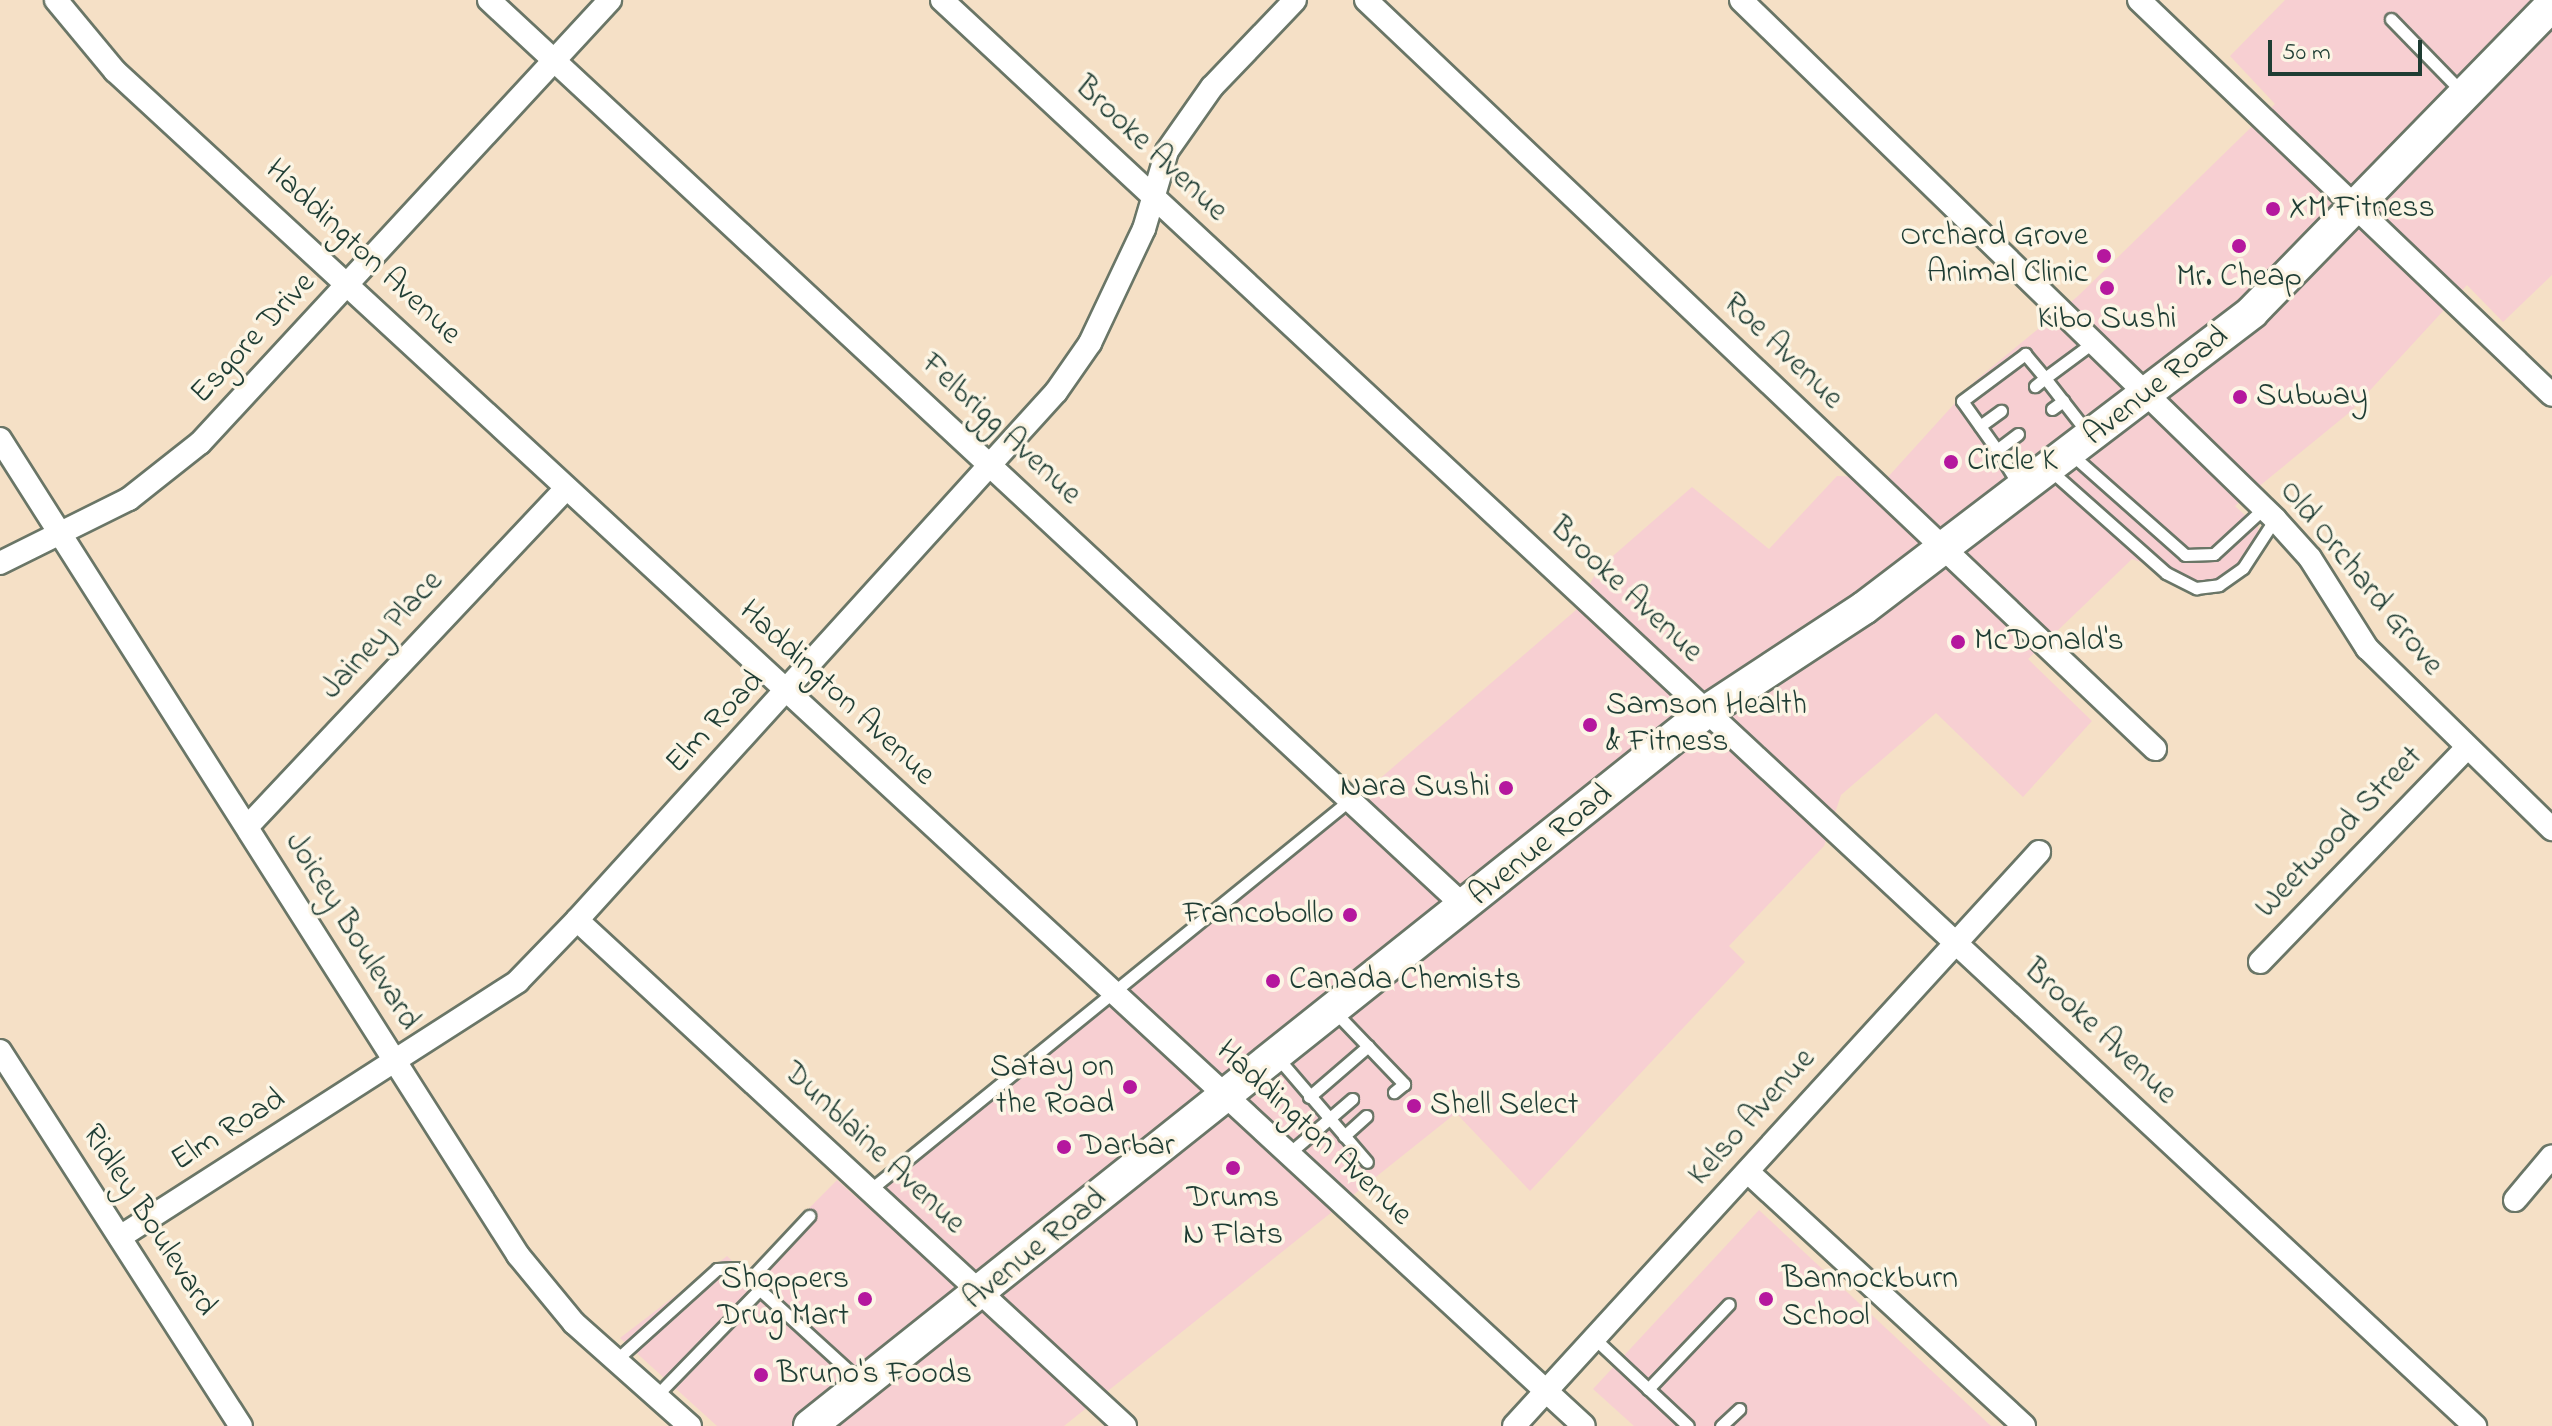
<!DOCTYPE html>
<style>
body{margin:0}
#map{position:relative;width:2552px;height:1426px;overflow:hidden;background:#f5e0c6;font-family:"Indie Flower",sans-serif}
div>[style]{position:absolute}
.built>*{inset:0;background:#f7cfd2}
.roads{filter:drop-shadow(2px 0 #6a7667) drop-shadow(-2px 0 #6a7667) drop-shadow(0 2px #6a7667) drop-shadow(0 -2px #6a7667)}
.service>*{height:11px;margin:-5.5px;padding:0 5.5px;transform-origin:5.5px;border-radius:5.5px;background:#fff}
.minor>*{height:22px;margin:-11px;padding:0 11px;transform-origin:11px;border-radius:11px;background:#fff}
.secondary>*{height:32px;margin:-16px;padding:0 16px;transform-origin:16px;border-radius:16px;background:#fff}
.dots>*{width:22px;height:22px;translate:-50% -50%;box-sizing:border-box;border:4px solid #fcf5e5;border-radius:50%}
span{translate:-50% -50%;white-space:nowrap;text-align:center;line-height:1.15;-webkit-text-stroke:7px #fcf5e5;paint-order:stroke}
.street-label{font-size:32px;color:#1f3d34}
.poi-label{font-size:32px;color:#1f3d34}
.left{translate:0 -50%;text-align:left}
.right{translate:-100% -50%;text-align:right}
.scale{position:absolute;left:2268px;top:40px;width:154px;height:36px;box-sizing:border-box;border:4px solid #1f3d34;border-top:0;padding-left:10px;font-size:24px;line-height:28px;white-space:nowrap;color:#1f3d34;-webkit-text-stroke:6px #fcf5e5;paint-order:stroke}
</style>
<div id="map">
<div class="built">
<i style="clip-path:polygon(2285px 0,2552px 0,2552px 275px,2503px 322px,2467px 285px,2350px 412px,2235px 506px,2258px 527px,2260px 558px,2214px 587px,2132px 559px,2028px 659px,2092px 721px,2023px 797px,1936px 713px,1841px 795px,1824px 846px,1729px 946px,1745px 962px,1530px 1191px,1456px 1113px,1064px 1426px,717px 1426px,620px 1338px,727px 1256px,745px 1273px,837px 1180px,857px 1198px,881px 1180px,1341px 812px,1576px 610px,1598px 569px,1692px 487px,1769px 549px,1837px 476px,1887px 478px,1975px 381px,2078px 296px,2275px 104px,2230px 56px)"></i>
<i style="clip-path:polygon(1759px 1210px,1991px 1426px,1634px 1426px,1593px 1389px)"></i>
</div>
<div class="roads">
<div class="service">
<i style="left:2391px;top:19px;width:103px;rotate:45.8deg"></i>
<i style="left:2052px;top:409px;width:14px;rotate:-36deg"></i>
<i style="left:1980px;top:426px;width:26px;rotate:-36deg"></i>
<i style="left:2087px;top:432px;width:68px;rotate:-127.9deg"></i>
<i style="left:2045px;top:378px;width:62px;rotate:-36.5deg"></i>
<i style="left:2018px;top:434px;width:26px;rotate:143deg"></i>
<i style="left:1997px;top:450px;width:60px;rotate:-125.5deg"></i>
<i style="left:1962px;top:401px;width:79px;rotate:-36.7deg"></i>
<i style="left:2025px;top:354px;width:31px;rotate:50deg"></i>
<i style="left:2045px;top:378px;width:13px;rotate:141deg"></i>
<i style="left:1997px;top:450px;width:44px;rotate:58.1deg"></i>
<i style="left:2071px;top:454px;width:152px;rotate:41.5deg"></i>
<i style="left:2185px;top:555px;width:29px;rotate:-2deg"></i>
<i style="left:2214px;top:554px;width:68px;rotate:-42.6deg"></i>
<i style="left:2050px;top:470px;width:155px;rotate:41.6deg"></i>
<i style="left:2166px;top:573px;width:34px;rotate:27deg"></i>
<i style="left:2196px;top:588px;width:23px;rotate:-7deg"></i>
<i style="left:2219px;top:585px;width:29px;rotate:-35deg"></i>
<i style="left:2243px;top:568px;width:59px;rotate:-56.9deg"></i>
<i style="left:1335px;top:1012px;width:100px;rotate:46.2deg"></i>
<i style="left:1404px;top:1084px;width:13px;rotate:141deg"></i>
<i style="left:1277px;top:1057px;width:138px;rotate:49.4deg"></i>
<i style="left:1309px;top:1097px;width:78px;rotate:-40.8deg"></i>
<i style="left:1344px;top:1136px;width:30px;rotate:-42deg"></i>
<i style="left:1287px;top:1155px;width:86px;rotate:-40.7deg"></i>
<i style="left:871px;top:1189px;width:618px;rotate:-39.09deg"></i>
<i style="left:749px;top:1280px;width:88px;rotate:-46.8deg"></i>
<i style="left:1595px;top:1339px;width:127px;rotate:43.1deg"></i>
<i style="left:616px;top:1360px;width:136px;rotate:-42deg"></i>
<i style="left:717px;top:1269px;width:19px;rotate:-3deg"></i>
<i style="left:736px;top:1268px;width:168px;rotate:42.3deg"></i>
<i style="left:1648px;top:1389px;width:117px;rotate:-46.4deg"></i>
<i style="left:656px;top:1396px;width:149px;rotate:-45.8deg"></i>
<i style="left:1721px;top:1426px;width:25px;rotate:-43deg"></i>
</div>
<div class="minor">
<i style="left:56px;top:0;width:92px;rotate:50.3deg"></i>
<i style="left:115px;top:71px;width:1998px;rotate:42.69deg"></i>
<i style="left:489px;top:0;width:1334px;rotate:42.9deg"></i>
<i style="left:942px;top:0;width:2094px;rotate:42.93deg"></i>
<i style="left:1366px;top:0;width:1088px;rotate:43.51deg"></i>
<i style="left:1741px;top:0;width:745px;rotate:44.18deg"></i>
<i style="left:2275px;top:519px;width:52px;rotate:48.1deg"></i>
<i style="left:2310px;top:558px;width:107px;rotate:57.7deg"></i>
<i style="left:2367px;top:648px;width:259px;rotate:44.4deg"></i>
<i style="left:2139px;top:0;width:571px;rotate:43.72deg"></i>
<i style="left:0;top:439px;width:967px;rotate:57.59deg"></i>
<i style="left:518px;top:1255px;width:88px;rotate:50.5deg"></i>
<i style="left:574px;top:1323px;width:155px;rotate:41.6deg"></i>
<i style="left:0;top:563px;width:144px;rotate:-26.4deg"></i>
<i style="left:129px;top:499px;width:90px;rotate:-38.3deg"></i>
<i style="left:200px;top:443px;width:604px;rotate:-47.22deg"></i>
<i style="left:247px;top:827px;width:465px;rotate:-46.7deg"></i>
<i style="left:577px;top:920px;width:746px;rotate:42.72deg"></i>
<i style="left:2260px;top:962px;width:296px;rotate:-46deg"></i>
<i style="left:0;top:1051px;width:446px;rotate:57.3deg"></i>
<i style="left:1748px;top:1172px;width:375px;rotate:42.6deg"></i>
<i style="left:2515px;top:1200px;width:57px;rotate:-49.9deg"></i>
<i style="left:120px;top:1237px;width:473px;rotate:-32.7deg"></i>
<i style="left:518px;top:981px;width:85px;rotate:-46deg"></i>
<i style="left:577px;top:920px;width:713px;rotate:-47.79deg"></i>
<i style="left:1056px;top:392px;width:60px;rotate:-55.2deg"></i>
<i style="left:1090px;top:343px;width:126px;rotate:-64.7deg"></i>
<i style="left:1144px;top:229px;width:81px;rotate:-73.6deg"></i>
<i style="left:1167px;top:151px;width:78px;rotate:-54.9deg"></i>
<i style="left:1212px;top:87px;width:120px;rotate:-46.3deg"></i>
<i style="left:1514px;top:1426px;width:778px;rotate:-47.55deg"></i>
</div>
<div class="secondary">
<i style="left:810px;top:1426px;width:1147px;rotate:-38.56deg"></i>
<i style="left:1707px;top:711px;width:188px;rotate:-33.3deg"></i>
<i style="left:1864px;top:608px;width:488px;rotate:-37.3deg"></i>
<i style="left:2252px;top:312px;width:429px;rotate:-45.7deg"></i>
</div>
</div>
<div class="dots">
<i style="left:2273px;top:209px;background:#b5179e"></i>
<i style="left:2239px;top:246px;background:#b5179e"></i>
<i style="left:2104px;top:256px;background:#b5179e"></i>
<i style="left:2107px;top:288px;background:#b5179e"></i>
<i style="left:2240px;top:397px;background:#b5179e"></i>
<i style="left:1951px;top:462px;background:#b5179e"></i>
<i style="left:1958px;top:642px;background:#b5179e"></i>
<i style="left:1590px;top:725px;background:#b5179e"></i>
<i style="left:1506px;top:788px;background:#b5179e"></i>
<i style="left:1350px;top:915px;background:#b5179e"></i>
<i style="left:1273px;top:981px;background:#b5179e"></i>
<i style="left:1130px;top:1087px;background:#b5179e"></i>
<i style="left:1414px;top:1106px;background:#b5179e"></i>
<i style="left:1064px;top:1147px;background:#b5179e"></i>
<i style="left:1233px;top:1168px;background:#b5179e"></i>
<i style="left:865px;top:1299px;background:#b5179e"></i>
<i style="left:1766px;top:1299px;background:#b5179e"></i>
<i style="left:761px;top:1375px;background:#b5179e"></i>
</div>
<div class="street-label">
<span style="left:1150px;top:150px;rotate:43deg">Brooke Avenue</span>
<span style="left:362px;top:253px;rotate:43deg">Haddington Avenue</span>
<span style="left:254px;top:339px;rotate:-47deg">Esgore Drive</span>
<span style="left:1782px;top:352px;rotate:44deg">Roe Avenue</span>
<span style="left:2157px;top:387px;rotate:-38deg">Avenue Road</span>
<span style="left:1000px;top:430px;rotate:43deg">Felbrigg Avenue</span>
<span style="left:2360px;top:579px;rotate:51deg">Old Orchard Grove</span>
<span style="left:1625px;top:591px;rotate:43deg">Brooke Avenue</span>
<span style="left:383px;top:636px;rotate:-47deg">Jainey Place</span>
<span style="left:836px;top:694px;rotate:43deg">Haddington Avenue</span>
<span style="left:716px;top:723px;rotate:-47deg">Elm Road</span>
<span style="left:2340px;top:833px;rotate:-46deg">Weetwood Street</span>
<span style="left:1542px;top:846px;rotate:-39deg">Avenue Road</span>
<span style="left:351px;top:932px;rotate:58deg">Joicey Boulevard</span>
<span style="left:2099px;top:1033px;rotate:43deg">Brooke Avenue</span>
<span style="left:1753px;top:1118px;rotate:-48deg">Kelso Avenue</span>
<span style="left:229px;top:1131px;rotate:-32deg">Elm Road</span>
<span style="left:1313px;top:1134px;rotate:43deg">Haddington Avenue</span>
<span style="left:873px;top:1149px;rotate:43deg">Dunblaine Avenue</span>
<span style="left:148px;top:1221px;rotate:57deg">Ridley Boulevard</span>
<span style="left:1036px;top:1250px;rotate:-39deg">Avenue Road</span>
</div>
<div class="poi-label">
<span class="left" style="left:2289px;top:209px">XM Fitness</span>
<span class="right" style="left:2088px;top:256px">Orchard Grove<br>Animal Clinic</span>
<span style="left:2239px;top:278px">Mr. Cheap</span>
<span style="left:2107px;top:320px">Kibo Sushi</span>
<span class="left" style="left:2256px;top:397px">Subway</span>
<span class="left" style="left:1967px;top:462px">Circle K</span>
<span class="left" style="left:1974px;top:642px">McDonald's</span>
<span class="left" style="left:1606px;top:725px">Samson Health<br>&amp; Fitness</span>
<span class="right" style="left:1490px;top:788px">Nara Sushi</span>
<span class="right" style="left:1334px;top:915px">Francobollo</span>
<span class="left" style="left:1289px;top:981px">Canada Chemists</span>
<span class="right" style="left:1114px;top:1087px">Satay on<br>the Road</span>
<span class="left" style="left:1430px;top:1106px">Shell Select</span>
<span class="left" style="left:1080px;top:1147px">Darbar</span>
<span style="left:1233px;top:1218px">Drums<br>N Flats</span>
<span class="right" style="left:849px;top:1299px">Shoppers<br>Drug Mart</span>
<span class="left" style="left:1782px;top:1299px">Bannockburn<br>School</span>
<span class="left" style="left:777px;top:1375px">Bruno's Foods</span>
</div>
<div class="scale">50 m</div>
</div>
